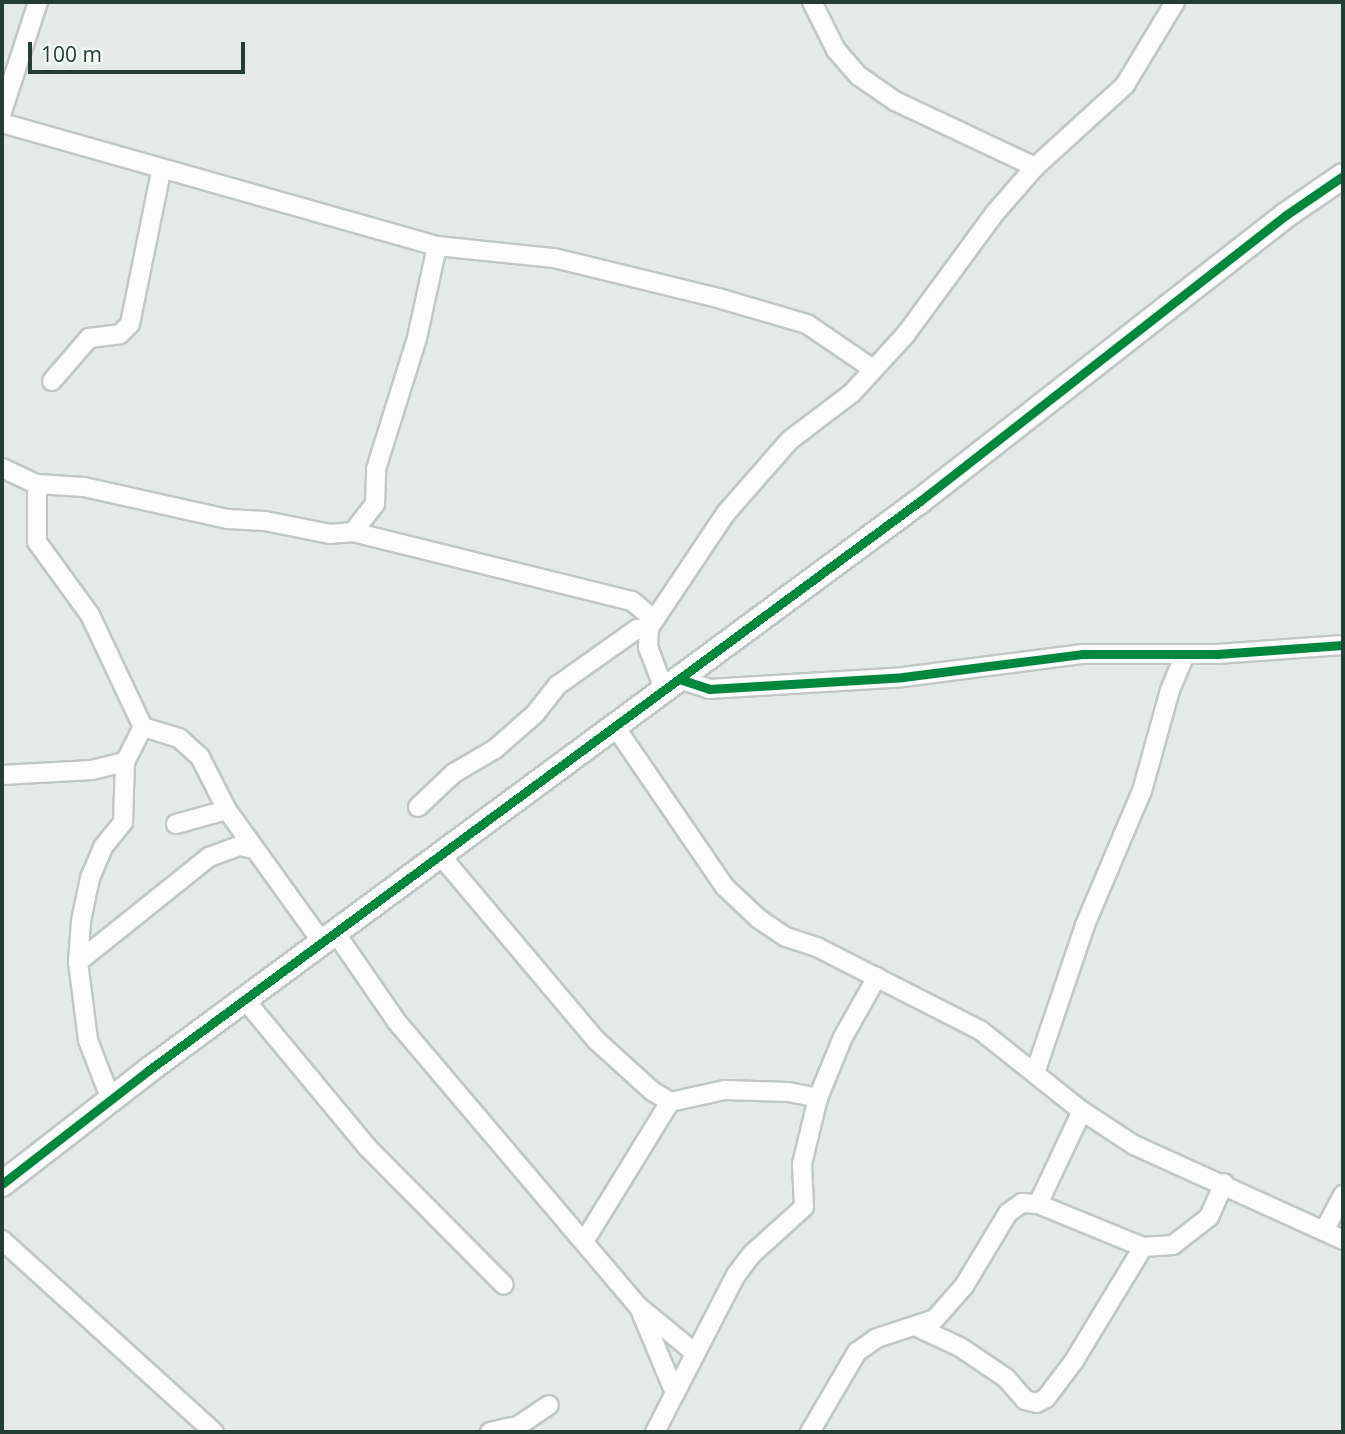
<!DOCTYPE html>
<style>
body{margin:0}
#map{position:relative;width:1345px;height:1434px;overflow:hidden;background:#e4eae7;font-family:"Open Sans",sans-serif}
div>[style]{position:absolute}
.roads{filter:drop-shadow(2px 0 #c1c7c4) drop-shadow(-2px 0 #c1c7c4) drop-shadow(0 2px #c1c7c4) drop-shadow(0 -2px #c1c7c4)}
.street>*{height:18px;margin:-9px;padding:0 9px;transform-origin:9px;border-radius:9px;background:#fbfcfb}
.secondary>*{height:24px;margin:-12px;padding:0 12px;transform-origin:12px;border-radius:12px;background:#fbfcfb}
.cycleway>*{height:9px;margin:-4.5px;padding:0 4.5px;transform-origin:4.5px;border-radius:4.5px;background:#00873e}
span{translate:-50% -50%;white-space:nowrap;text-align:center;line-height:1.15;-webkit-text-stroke:7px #f3f9f5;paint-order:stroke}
.frame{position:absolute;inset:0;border:4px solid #223d33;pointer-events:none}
.scale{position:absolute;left:28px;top:42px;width:217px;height:32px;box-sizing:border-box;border:4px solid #223d33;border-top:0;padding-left:9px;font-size:21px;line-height:24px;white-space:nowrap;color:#223d33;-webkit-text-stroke:5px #f3f9f5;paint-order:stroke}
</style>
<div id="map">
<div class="roads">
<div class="street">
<i style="left:812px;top:2px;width:54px;rotate:63.4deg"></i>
<i style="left:836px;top:50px;width:35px;rotate:49deg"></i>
<i style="left:859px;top:76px;width:44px;rotate:34.8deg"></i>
<i style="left:895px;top:101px;width:155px;rotate:25.2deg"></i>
<i style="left:2px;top:112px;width:116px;rotate:-71.9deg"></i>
<i style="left:2px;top:123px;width:452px;rotate:15.8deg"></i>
<i style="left:52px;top:381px;width:57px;rotate:-49.3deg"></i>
<i style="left:89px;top:338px;width:31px;rotate:-7deg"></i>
<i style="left:120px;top:334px;width:14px;rotate:-45deg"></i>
<i style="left:130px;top:324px;width:155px;rotate:-78.5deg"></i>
<i style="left:2px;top:468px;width:38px;rotate:25deg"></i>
<i style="left:37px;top:484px;width:58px;rotate:90deg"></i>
<i style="left:37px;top:542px;width:90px;rotate:54deg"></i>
<i style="left:90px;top:615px;width:124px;rotate:64.7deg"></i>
<i style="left:37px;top:484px;width:47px;rotate:3.7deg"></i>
<i style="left:84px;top:487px;width:147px;rotate:12.6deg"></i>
<i style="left:227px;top:519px;width:38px;rotate:3deg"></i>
<i style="left:265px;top:521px;width:66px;rotate:11.3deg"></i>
<i style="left:330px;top:534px;width:23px;rotate:-5deg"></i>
<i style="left:353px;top:532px;width:36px;rotate:-52deg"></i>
<i style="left:375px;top:504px;width:35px;rotate:-88deg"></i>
<i style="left:376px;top:469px;width:137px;rotate:-72.6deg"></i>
<i style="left:417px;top:338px;width:94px;rotate:-77.7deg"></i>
<i style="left:437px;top:246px;width:118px;rotate:5.9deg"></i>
<i style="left:554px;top:258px;width:169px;rotate:13.7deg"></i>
<i style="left:718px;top:298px;width:93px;rotate:16.3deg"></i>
<i style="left:807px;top:324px;width:80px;rotate:34.3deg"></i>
<i style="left:353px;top:532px;width:287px;rotate:13.9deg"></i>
<i style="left:632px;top:601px;width:26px;rotate:40deg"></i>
<i style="left:679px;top:679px;width:32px;rotate:18deg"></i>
<i style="left:709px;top:689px;width:194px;rotate:-3.5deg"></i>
<i style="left:903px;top:677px;width:180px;rotate:-7.3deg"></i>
<i style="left:1082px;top:654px;width:135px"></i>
<i style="left:1217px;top:654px;width:126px;rotate:-4.1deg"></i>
<i style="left:664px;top:689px;width:45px;rotate:-110.9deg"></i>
<i style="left:648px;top:647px;width:19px;rotate:-87deg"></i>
<i style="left:649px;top:628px;width:138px;rotate:-56.2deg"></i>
<i style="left:726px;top:513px;width:97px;rotate:-48.8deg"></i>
<i style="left:790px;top:440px;width:78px;rotate:-37.2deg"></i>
<i style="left:852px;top:393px;width:80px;rotate:-47.5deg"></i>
<i style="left:906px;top:334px;width:149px;rotate:-53.7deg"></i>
<i style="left:994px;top:214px;width:62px;rotate:-48.9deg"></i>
<i style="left:1035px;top:167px;width:122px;rotate:-42.3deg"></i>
<i style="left:1125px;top:85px;width:97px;rotate:-58.9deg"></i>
<i style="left:143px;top:727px;width:38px;rotate:17deg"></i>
<i style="left:179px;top:738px;width:28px;rotate:42deg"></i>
<i style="left:200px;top:757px;width:59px;rotate:63deg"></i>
<i style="left:227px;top:810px;width:166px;rotate:54.3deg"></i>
<i style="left:616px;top:728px;width:193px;rotate:55.6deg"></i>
<i style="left:725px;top:887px;width:47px;rotate:43.3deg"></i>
<i style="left:759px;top:919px;width:32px;rotate:34deg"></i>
<i style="left:786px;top:937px;width:33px;rotate:18deg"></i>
<i style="left:817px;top:947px;width:183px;rotate:27deg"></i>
<i style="left:980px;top:1030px;width:130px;rotate:38.5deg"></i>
<i style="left:1082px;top:1111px;width:62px;rotate:33.2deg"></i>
<i style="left:1134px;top:1145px;width:230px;rotate:24.4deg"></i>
<i style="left:2px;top:775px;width:90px;rotate:-3.2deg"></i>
<i style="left:92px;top:770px;width:34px;rotate:-14deg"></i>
<i style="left:418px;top:807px;width:50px;rotate:-43.4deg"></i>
<i style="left:454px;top:773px;width:48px;rotate:-30.3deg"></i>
<i style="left:495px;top:749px;width:53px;rotate:-41.2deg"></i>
<i style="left:535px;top:714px;width:37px;rotate:-52deg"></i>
<i style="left:558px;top:685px;width:97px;rotate:-35.3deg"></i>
<i style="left:637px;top:629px;width:12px;rotate:-5deg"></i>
<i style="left:176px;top:824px;width:53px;rotate:-15.4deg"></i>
<i style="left:441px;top:856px;width:241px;rotate:49.9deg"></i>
<i style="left:596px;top:1040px;width:76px;rotate:42.3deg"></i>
<i style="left:652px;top:1091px;width:21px;rotate:31deg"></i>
<i style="left:670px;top:1102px;width:56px;rotate:-12.3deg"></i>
<i style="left:725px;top:1090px;width:63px;rotate:1.8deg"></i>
<i style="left:788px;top:1092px;width:31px;rotate:11deg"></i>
<i style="left:337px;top:935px;width:106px;rotate:55.4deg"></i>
<i style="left:397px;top:1022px;width:374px;rotate:49.7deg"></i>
<i style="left:639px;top:1307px;width:93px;rotate:67.3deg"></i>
<i style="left:675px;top:1393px;width:44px;rotate:117.1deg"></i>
<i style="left:78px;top:962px;width:168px;rotate:-38.7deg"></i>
<i style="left:209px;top:857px;width:32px;rotate:-20deg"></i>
<i style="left:239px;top:846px;width:15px;rotate:11deg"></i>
<i style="left:246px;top:1001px;width:190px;rotate:50.3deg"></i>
<i style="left:367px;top:1147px;width:194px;rotate:45.2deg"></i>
<i style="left:1036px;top:1070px;width:153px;rotate:-71.3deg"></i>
<i style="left:1085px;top:925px;width:146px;rotate:-67deg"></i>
<i style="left:1142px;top:791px;width:105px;rotate:-74.5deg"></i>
<i style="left:1170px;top:690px;width:39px;rotate:-67deg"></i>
<i style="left:111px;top:1100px;width:64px;rotate:-111deg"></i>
<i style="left:88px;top:1040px;width:79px;rotate:-97.3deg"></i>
<i style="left:78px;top:962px;width:41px;rotate:-85.8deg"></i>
<i style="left:81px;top:921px;width:44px;rotate:-78.2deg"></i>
<i style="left:90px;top:878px;width:34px;rotate:-67deg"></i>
<i style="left:103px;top:847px;width:32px;rotate:-51deg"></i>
<i style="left:123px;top:822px;width:60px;rotate:-88.1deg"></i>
<i style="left:125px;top:762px;width:39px;rotate:-63deg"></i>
<i style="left:1038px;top:1204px;width:103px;rotate:-64.7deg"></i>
<i style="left:1324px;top:1231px;width:41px;rotate:-62.2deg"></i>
<i style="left:2px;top:1240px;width:286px;rotate:42.2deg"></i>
<i style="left:585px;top:1240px;width:162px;rotate:-58.4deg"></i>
<i style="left:639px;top:1307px;width:71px;rotate:39.3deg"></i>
<i style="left:917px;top:1327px;width:47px;rotate:24.9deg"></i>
<i style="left:960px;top:1347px;width:55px;rotate:34deg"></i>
<i style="left:1006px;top:1378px;width:29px;rotate:49deg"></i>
<i style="left:1025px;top:1400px;width:12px;rotate:14deg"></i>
<i style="left:1037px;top:1403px;width:10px;rotate:-29deg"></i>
<i style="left:1046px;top:1398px;width:46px;rotate:-52.9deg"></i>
<i style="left:1074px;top:1361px;width:133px;rotate:-58.8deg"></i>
<i style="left:675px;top:1393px;width:133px;rotate:-62.7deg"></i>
<i style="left:736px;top:1275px;width:26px;rotate:-53deg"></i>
<i style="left:752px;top:1254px;width:70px;rotate:-42.1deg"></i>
<i style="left:804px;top:1207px;width:43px;rotate:-92.7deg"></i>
<i style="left:802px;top:1164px;width:68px;rotate:-76.4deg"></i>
<i style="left:818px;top:1098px;width:66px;rotate:-67.7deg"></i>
<i style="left:843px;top:1037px;width:69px;rotate:-60.5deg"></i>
<i style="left:490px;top:1432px;width:22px;rotate:-13deg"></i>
<i style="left:509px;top:1432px;width:48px;rotate:-34deg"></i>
<i style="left:810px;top:1432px;width:93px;rotate:-59.6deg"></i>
<i style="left:857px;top:1352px;width:24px;rotate:-35deg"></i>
<i style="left:877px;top:1338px;width:61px;rotate:-18.1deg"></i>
<i style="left:935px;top:1319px;width:44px;rotate:-48.7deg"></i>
<i style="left:964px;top:1286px;width:85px;rotate:-58.9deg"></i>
<i style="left:1008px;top:1213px;width:17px;rotate:-36deg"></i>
<i style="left:1022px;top:1203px;width:16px;rotate:4deg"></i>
<i style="left:1038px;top:1204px;width:113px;rotate:22.3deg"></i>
<i style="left:1143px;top:1247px;width:30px;rotate:-4deg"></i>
<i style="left:1173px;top:1245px;width:46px;rotate:-37.9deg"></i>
<i style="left:1209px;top:1217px;width:37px;rotate:-66deg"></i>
</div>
<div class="secondary">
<i style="left:2px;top:1184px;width:186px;rotate:-37.8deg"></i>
<i style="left:149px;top:1070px;width:958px;rotate:-36.43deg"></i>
<i style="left:920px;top:501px;width:464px;rotate:-38deg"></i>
<i style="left:1286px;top:215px;width:69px;rotate:-34.4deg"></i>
</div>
</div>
<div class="cycleway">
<i style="left:679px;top:679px;width:32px;rotate:18deg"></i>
<i style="left:709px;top:689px;width:194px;rotate:-3.5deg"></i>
<i style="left:903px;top:677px;width:180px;rotate:-7.3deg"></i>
<i style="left:1082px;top:654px;width:135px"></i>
<i style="left:1217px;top:654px;width:126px;rotate:-4.1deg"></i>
<i style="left:2px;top:1184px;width:186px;rotate:-37.8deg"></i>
<i style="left:149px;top:1070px;width:958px;rotate:-36.43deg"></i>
<i style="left:920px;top:501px;width:464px;rotate:-38deg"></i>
<i style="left:1286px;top:215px;width:69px;rotate:-34.4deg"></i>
</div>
<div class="frame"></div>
<div class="scale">100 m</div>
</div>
